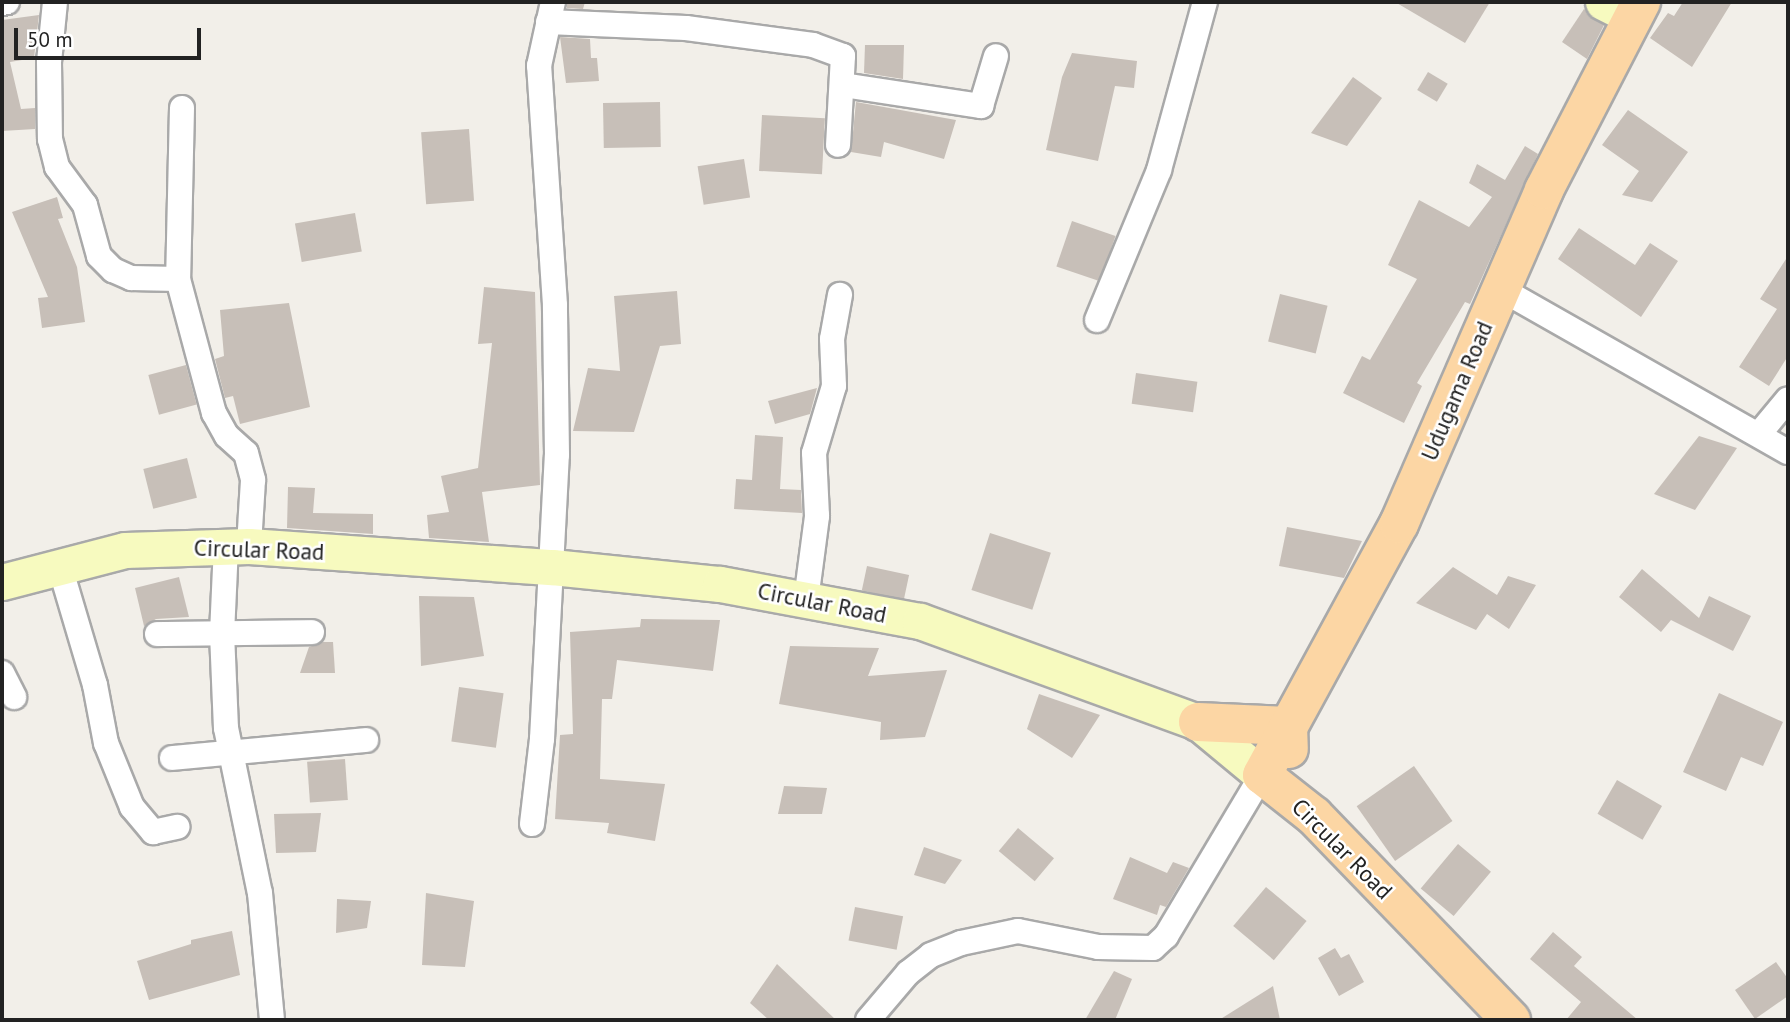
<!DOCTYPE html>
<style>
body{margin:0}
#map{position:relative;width:1790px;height:1022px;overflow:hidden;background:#f2efe9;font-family:"PT Sans",sans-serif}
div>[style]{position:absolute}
.building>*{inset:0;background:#c7bfb8;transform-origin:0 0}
.roads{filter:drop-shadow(2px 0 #a9a9a9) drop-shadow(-2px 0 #a9a9a9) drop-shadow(0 2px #a9a9a9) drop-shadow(0 -2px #a9a9a9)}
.street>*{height:24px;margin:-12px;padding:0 12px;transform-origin:12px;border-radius:12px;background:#fff}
.secondary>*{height:35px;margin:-17.5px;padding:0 17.5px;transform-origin:17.5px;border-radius:17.5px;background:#f7fabf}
.primary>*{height:38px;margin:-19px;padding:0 19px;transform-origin:19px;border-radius:19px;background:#fcd6a4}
span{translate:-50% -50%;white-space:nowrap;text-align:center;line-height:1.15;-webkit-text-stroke:5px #fff;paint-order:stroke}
.street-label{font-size:23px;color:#222}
.frame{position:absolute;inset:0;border:4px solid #222;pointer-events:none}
.scale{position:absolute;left:14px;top:28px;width:187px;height:32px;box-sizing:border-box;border:4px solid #222;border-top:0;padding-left:9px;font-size:21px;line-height:24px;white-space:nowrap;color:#222;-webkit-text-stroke:5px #fff;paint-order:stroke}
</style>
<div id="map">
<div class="building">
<i style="clip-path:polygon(567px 2px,585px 2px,583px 9px,567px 8px)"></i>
<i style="clip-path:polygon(1395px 2px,1490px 2px,1465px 43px)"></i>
<i style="clip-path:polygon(1683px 2px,1732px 2px,1692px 67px,1650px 38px,1668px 13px,1674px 16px)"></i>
<i style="clip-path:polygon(1584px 9px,1604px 25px,1587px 59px,1562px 42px)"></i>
<i style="clip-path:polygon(39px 15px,34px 58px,10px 62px,21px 109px,35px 108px,35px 129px,2px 131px,2px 20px)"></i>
<i style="clip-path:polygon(560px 37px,590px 39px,591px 58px,597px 58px,599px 81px,566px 83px)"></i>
<i style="clip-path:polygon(865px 45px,904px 45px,903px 79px,864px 73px)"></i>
<i style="clip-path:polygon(1072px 53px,1137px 61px,1134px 88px,1115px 86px,1098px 161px,1046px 150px,1062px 77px)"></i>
<i style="left:1428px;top:72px;width:23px;height:21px;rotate:31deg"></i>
<i style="clip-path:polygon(1353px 77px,1382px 98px,1347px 146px,1311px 133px)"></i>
<i style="left:660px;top:102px;width:45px;height:57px;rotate:89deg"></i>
<i style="clip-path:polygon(856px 102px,956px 120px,944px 159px,884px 142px,881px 157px,851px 152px)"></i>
<i style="clip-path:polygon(1628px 110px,1688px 152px,1652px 202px,1622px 195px,1639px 171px,1602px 145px)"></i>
<i style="left:762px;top:115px;width:63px;height:56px;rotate:3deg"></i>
<i style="left:469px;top:129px;width:72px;height:48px;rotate:86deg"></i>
<i style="clip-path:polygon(1525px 146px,1538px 154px,1470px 304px,1465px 302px,1417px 383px,1422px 386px,1404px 423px,1343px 393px,1362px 356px,1370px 360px,1417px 279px,1388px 265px,1419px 200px,1469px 227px,1492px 197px,1469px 183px,1477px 164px,1505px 180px)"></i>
<i style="left:744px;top:159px;width:39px;height:47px;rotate:81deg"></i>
<i style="clip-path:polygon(57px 197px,63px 218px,58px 219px,77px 267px,85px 322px,42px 328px,38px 298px,48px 297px,12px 212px)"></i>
<i style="left:355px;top:213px;width:39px;height:61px;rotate:80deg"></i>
<i style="left:1072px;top:221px;width:46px;height:48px;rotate:19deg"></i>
<i style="clip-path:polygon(1579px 228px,1635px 265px,1650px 243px,1678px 261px,1641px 317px,1558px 259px)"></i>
<i style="clip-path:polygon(1788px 256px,1788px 356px,1769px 386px,1739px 367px,1777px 309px,1760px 299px)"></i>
<i style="clip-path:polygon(484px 287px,535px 292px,540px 485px,482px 492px,489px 542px,429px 538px,427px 515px,449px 512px,441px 476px,478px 468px,492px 343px,478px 344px)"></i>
<i style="clip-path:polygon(677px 291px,681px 344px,660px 346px,634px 432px,573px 431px,588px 368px,620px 371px,614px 296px)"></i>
<i style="left:1280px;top:294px;width:49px;height:49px;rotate:14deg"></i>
<i style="clip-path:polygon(289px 303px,310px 407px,240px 424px,233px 396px,225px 398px,215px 359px,224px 356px,220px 310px)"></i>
<i style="left:186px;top:365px;width:41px;height:39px;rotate:75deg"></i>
<i style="left:1136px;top:373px;width:62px;height:31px;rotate:8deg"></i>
<i style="clip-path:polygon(817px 388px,810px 414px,775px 424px,768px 401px)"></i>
<i style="clip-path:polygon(755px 435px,783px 437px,780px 489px,801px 490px,802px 513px,734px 509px,736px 479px,752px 480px)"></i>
<i style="clip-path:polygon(1699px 436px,1737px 448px,1695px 510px,1654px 494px)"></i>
<i style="left:187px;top:458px;width:41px;height:45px;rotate:76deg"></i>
<i style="clip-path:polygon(288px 487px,315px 488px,313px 513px,373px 514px,373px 534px,287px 528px)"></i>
<i style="clip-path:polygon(1287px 527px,1362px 541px,1344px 578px,1279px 566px)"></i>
<i style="left:990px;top:533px;width:64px;height:60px;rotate:18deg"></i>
<i style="left:867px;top:566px;width:43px;height:25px;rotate:12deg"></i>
<i style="clip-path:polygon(1453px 567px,1497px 595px,1508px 576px,1536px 585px,1509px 629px,1487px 614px,1476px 630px,1416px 603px)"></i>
<i style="clip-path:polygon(1642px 569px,1699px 618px,1709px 596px,1751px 616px,1733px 651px,1671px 620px,1661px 632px,1619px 597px)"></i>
<i style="clip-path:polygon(179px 577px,189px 617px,156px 619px,144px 626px,135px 588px)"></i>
<i style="clip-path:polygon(419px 596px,474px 597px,484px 656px,421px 666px)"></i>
<i style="clip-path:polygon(641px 619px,720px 620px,713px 671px,617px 660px,612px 699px,602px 699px,600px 779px,665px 784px,655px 841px,607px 833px,609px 823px,555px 819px,560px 735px,573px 734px,570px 632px,640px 627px)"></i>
<i style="clip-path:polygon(323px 642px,333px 642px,335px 673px,300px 673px,309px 647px)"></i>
<i style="clip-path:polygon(790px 646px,879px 648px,868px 676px,947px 670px,925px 737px,880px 740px,881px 722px,779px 704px)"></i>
<i style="left:459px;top:687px;width:45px;height:55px;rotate:8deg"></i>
<i style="clip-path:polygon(1719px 693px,1783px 722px,1763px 766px,1741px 757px,1726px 791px,1683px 772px)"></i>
<i style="clip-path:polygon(1039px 694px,1100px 715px,1072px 758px,1027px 729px)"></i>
<i style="left:345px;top:759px;width:41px;height:38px;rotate:86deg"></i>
<i style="left:1414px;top:766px;width:67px;height:70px;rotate:55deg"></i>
<i style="left:1617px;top:780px;width:52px;height:39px;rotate:30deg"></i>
<i style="clip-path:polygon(784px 786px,827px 788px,822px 814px,778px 814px)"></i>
<i style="clip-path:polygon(321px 813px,316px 852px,276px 853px,274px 814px)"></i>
<i style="left:1018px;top:828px;width:47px;height:30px;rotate:40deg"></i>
<i style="left:1458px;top:844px;width:43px;height:58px;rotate:40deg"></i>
<i style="clip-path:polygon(924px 847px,962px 860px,945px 884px,914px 875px)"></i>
<i style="clip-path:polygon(1130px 857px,1167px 873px,1173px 862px,1189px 868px,1166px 907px,1160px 905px,1157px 915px,1113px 899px)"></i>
<i style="left:1266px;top:887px;width:53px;height:51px;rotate:40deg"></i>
<i style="clip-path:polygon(426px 893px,474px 901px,465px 967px,422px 965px)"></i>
<i style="clip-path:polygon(337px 899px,371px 901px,367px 928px,336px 933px)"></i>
<i style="left:855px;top:907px;width:49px;height:34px;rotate:11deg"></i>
<i style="clip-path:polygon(232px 931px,240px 975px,149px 1000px,137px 961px,191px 944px,191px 940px)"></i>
<i style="clip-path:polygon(1553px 932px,1582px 957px,1574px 966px,1638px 1020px,1566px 1020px,1581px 1002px,1530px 959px)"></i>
<i style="clip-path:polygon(1335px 948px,1341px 958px,1349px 954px,1364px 982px,1339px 996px,1318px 958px)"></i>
<i style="clip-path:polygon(1776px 962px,1788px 979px,1788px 996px,1755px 1019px,1735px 990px)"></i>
<i style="clip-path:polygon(777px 964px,836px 1020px,769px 1020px,750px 1003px)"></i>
<i style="clip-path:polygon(1114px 971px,1132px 979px,1115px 1020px,1085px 1020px)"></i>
<i style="clip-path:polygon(1273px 986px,1280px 1020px,1219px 1020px)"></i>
</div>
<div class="roads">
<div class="street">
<i style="left:55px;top:2px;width:60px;rotate:95.7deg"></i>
<i style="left:49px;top:62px;width:77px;rotate:89.3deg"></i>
<i style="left:50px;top:139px;width:29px;rotate:76deg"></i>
<i style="left:57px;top:167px;width:47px;rotate:53.6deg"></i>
<i style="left:85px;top:205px;width:53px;rotate:74.6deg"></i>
<i style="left:99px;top:256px;width:20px;rotate:45deg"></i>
<i style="left:113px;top:270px;width:20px;rotate:24deg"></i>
<i style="left:131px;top:278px;width:47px;rotate:1.2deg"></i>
<i style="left:2px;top:3px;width:5px;rotate:-11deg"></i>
<i style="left:548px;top:22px;width:138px;rotate:2.5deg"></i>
<i style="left:686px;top:28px;width:128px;rotate:7.6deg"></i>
<i style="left:813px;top:45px;width:32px;rotate:20deg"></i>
<i style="left:843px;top:56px;width:89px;rotate:93.2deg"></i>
<i style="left:843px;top:85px;width:140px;rotate:8.7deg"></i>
<i style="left:981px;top:106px;width:52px;rotate:-73.3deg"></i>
<i style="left:182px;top:108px;width:171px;rotate:91.3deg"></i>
<i style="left:178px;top:279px;width:139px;rotate:75deg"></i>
<i style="left:214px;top:413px;width:26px;rotate:61deg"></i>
<i style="left:227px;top:436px;width:25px;rotate:42deg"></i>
<i style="left:246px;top:453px;width:28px;rotate:75deg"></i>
<i style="left:253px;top:480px;width:66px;rotate:93.5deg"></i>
<i style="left:1499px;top:288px;width:332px;rotate:29.6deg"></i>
<i style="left:1097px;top:320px;width:162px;rotate:-67.5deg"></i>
<i style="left:1159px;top:170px;width:174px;rotate:-74.7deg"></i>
<i style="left:1759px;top:434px;width:45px;rotate:-50.4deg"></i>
<i style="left:226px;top:546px;width:87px;rotate:92.6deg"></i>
<i style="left:222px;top:633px;width:95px;rotate:87.6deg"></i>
<i style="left:226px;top:728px;width:168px;rotate:78.4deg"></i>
<i style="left:260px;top:893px;width:128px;rotate:84.6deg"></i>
<i style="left:60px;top:567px;width:123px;rotate:73.5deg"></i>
<i style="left:95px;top:685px;width:59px;rotate:79.3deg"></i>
<i style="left:106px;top:743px;width:69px;rotate:67.9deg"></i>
<i style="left:132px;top:807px;width:33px;rotate:50deg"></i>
<i style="left:153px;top:832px;width:25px;rotate:-12deg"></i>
<i style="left:806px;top:600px;width:85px;rotate:-82.5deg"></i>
<i style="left:817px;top:516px;width:63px;rotate:-92.7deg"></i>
<i style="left:814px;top:453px;width:70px;rotate:-73.4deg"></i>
<i style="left:834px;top:386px;width:47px;rotate:-92.4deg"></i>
<i style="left:832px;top:339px;width:45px;rotate:-79.7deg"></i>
<i style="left:157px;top:634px;width:155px;rotate:-0.7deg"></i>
<i style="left:2px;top:673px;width:27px;rotate:63deg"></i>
<i style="left:172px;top:758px;width:195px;rotate:-5.3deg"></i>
<i style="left:532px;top:824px;width:86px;rotate:-83.3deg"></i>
<i style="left:542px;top:739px;width:284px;rotate:-87deg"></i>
<i style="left:557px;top:455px;width:150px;rotate:-90.8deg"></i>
<i style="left:555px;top:305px;width:240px;rotate:-93.8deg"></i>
<i style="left:539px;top:66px;width:66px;rotate:-77.7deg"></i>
<i style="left:868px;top:1020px;width:62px;rotate:-49.6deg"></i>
<i style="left:908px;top:973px;width:29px;rotate:-38deg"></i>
<i style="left:931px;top:955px;width:32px;rotate:-22deg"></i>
<i style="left:961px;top:943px;width:58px;rotate:-11.9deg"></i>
<i style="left:1018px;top:931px;width:82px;rotate:11.3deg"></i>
<i style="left:1098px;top:947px;width:55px;rotate:1deg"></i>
<i style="left:1153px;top:948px;width:18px;rotate:-43deg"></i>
<i style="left:1166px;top:936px;width:187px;rotate:-59.2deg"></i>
</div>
<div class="secondary">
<i style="left:1603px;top:2px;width:33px;rotate:27deg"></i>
<i style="left:2px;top:582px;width:127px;rotate:-14.6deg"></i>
<i style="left:125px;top:550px;width:124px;rotate:-1.8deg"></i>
<i style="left:249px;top:546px;width:304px;rotate:4deg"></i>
<i style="left:552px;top:567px;width:169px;rotate:5.8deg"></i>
<i style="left:720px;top:584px;width:203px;rotate:10.5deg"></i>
<i style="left:920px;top:621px;width:296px;rotate:20deg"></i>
<i style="left:1198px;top:722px;width:83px;rotate:39.6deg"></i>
</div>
<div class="primary">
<i style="left:1198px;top:722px;width:90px;rotate:2.5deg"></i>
<i style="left:1288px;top:726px;width:23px;rotate:88deg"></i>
<i style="left:1511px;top:1020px;width:284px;rotate:-134deg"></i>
<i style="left:1314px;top:816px;width:66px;rotate:-141.7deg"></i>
<i style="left:1262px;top:775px;width:286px;rotate:-61.4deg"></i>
<i style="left:1399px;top:524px;width:364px;rotate:-66.5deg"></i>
<i style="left:1544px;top:190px;width:212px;rotate:-62.7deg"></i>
</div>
</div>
<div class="street-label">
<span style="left:1457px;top:391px;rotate:-67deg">Udugama Road</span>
<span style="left:259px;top:550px;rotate:2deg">Circular Road</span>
<span style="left:822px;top:603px;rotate:11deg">Circular Road</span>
<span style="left:1342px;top:849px;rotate:45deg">Circular Road</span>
</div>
<div class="frame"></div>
<div class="scale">50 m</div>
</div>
